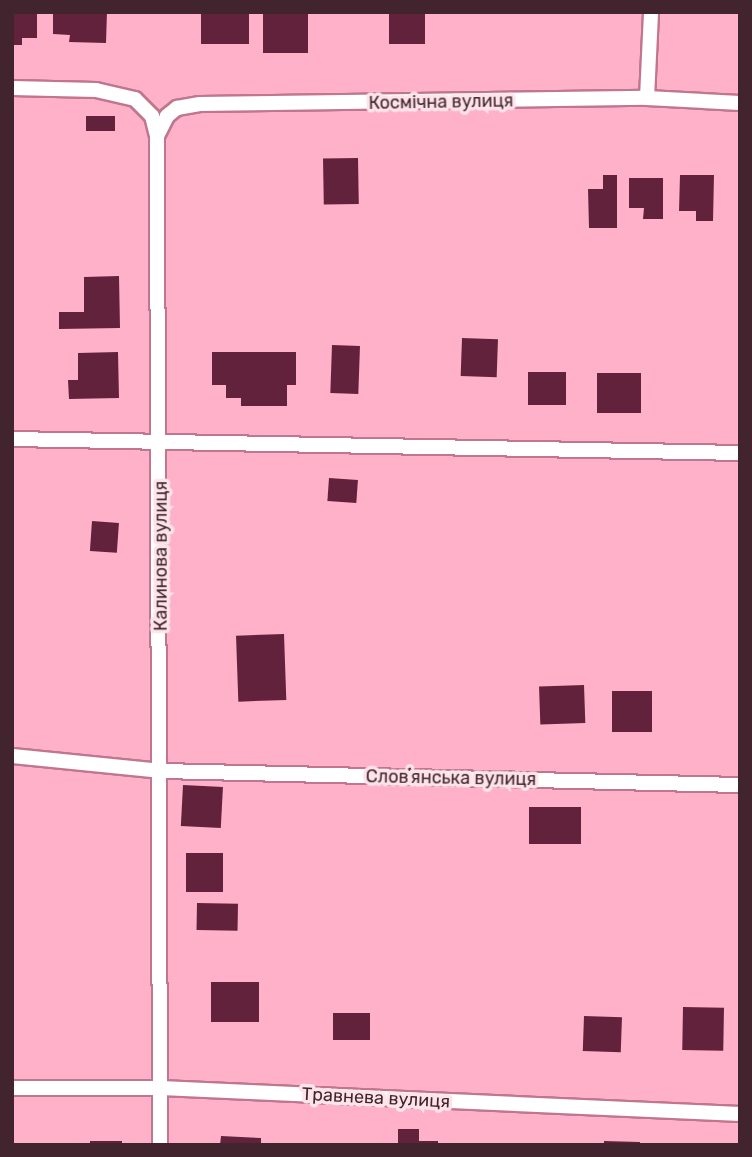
<!DOCTYPE html>
<meta charset="utf-8">
<style>
body{margin:0}
#map{position:relative;width:752px;height:1157px;overflow:hidden;background:#ffb1c9;font-family:Rubik,sans-serif}
div>[style]{position:absolute}
.building>*{inset:0;background:#62223b;transform-origin:0 0}
.roads{filter:drop-shadow(2px 0 #bf768e) drop-shadow(-2px 0 #bf768e) drop-shadow(0 2px #bf768e) drop-shadow(0 -2px #bf768e)}
.street>*{height:14px;margin:-7px;padding:0 7px;transform-origin:7px;border-radius:7px;background:#fff}
span{translate:-50% -50%;white-space:nowrap;text-align:center;line-height:1.15;-webkit-text-stroke:7px #fde4eb;paint-order:stroke}
.street-label{font-size:18px;color:#42242e}
.frame{position:absolute;inset:0;border:14px solid #42242e;pointer-events:none}
</style>
<div id="map">
<div class="building">
<i style="clip-path:polygon(12px 12px,37px 12px,37px 38px,22px 38px,22px 45px,12px 45px)"></i>
<i style="clip-path:polygon(53px 12px,107px 12px,106px 43px,69px 42px,70px 35px,53px 34px)"></i>
<i style="left:201px;top:12px;width:48px;height:32px"></i>
<i style="left:263px;top:12px;width:45px;height:41px"></i>
<i style="left:389px;top:12px;width:36px;height:32px"></i>
<i style="left:86px;top:116px;width:29px;height:15px"></i>
<i style="left:358px;top:158px;width:46px;height:35px;rotate:89deg"></i>
<i style="clip-path:polygon(603px 175px,617px 175px,617px 228px,589px 228px,588px 189px,603px 189px)"></i>
<i style="clip-path:polygon(680px 175px,714px 175px,713px 221px,696px 221px,696px 211px,679px 211px)"></i>
<i style="clip-path:polygon(629px 178px,663px 178px,663px 219px,643px 219px,644px 208px,629px 208px)"></i>
<i style="clip-path:polygon(119px 276px,120px 328px,59px 329px,59px 312px,84px 312px,84px 277px)"></i>
<i style="left:462px;top:338px;width:36px;height:38px;rotate:2deg"></i>
<i style="left:332px;top:345px;width:28px;height:48px;rotate:2deg"></i>
<i style="clip-path:polygon(118px 352px,119px 398px,69px 399px,68px 380px,78px 380px,78px 353px)"></i>
<i style="clip-path:polygon(212px 352px,296px 352px,296px 385px,287px 385px,287px 406px,241px 406px,241px 398px,226px 398px,226px 385px,212px 385px)"></i>
<i style="left:528px;top:372px;width:38px;height:33px"></i>
<i style="left:597px;top:373px;width:44px;height:40px"></i>
<i style="left:329px;top:478px;width:29px;height:23px;rotate:4deg"></i>
<i style="left:92px;top:521px;width:27px;height:30px;rotate:4deg"></i>
<i style="left:284px;top:634px;width:66px;height:48px;rotate:88deg"></i>
<i style="left:584px;top:685px;width:38px;height:45px;rotate:88deg"></i>
<i style="left:612px;top:691px;width:40px;height:41px"></i>
<i style="left:183px;top:785px;width:40px;height:41px;rotate:3deg"></i>
<i style="left:529px;top:807px;width:52px;height:37px"></i>
<i style="left:186px;top:853px;width:37px;height:39px"></i>
<i style="left:197px;top:903px;width:41px;height:27px;rotate:1deg"></i>
<i style="left:211px;top:982px;width:48px;height:40px"></i>
<i style="left:683px;top:1007px;width:41px;height:43px;rotate:1deg"></i>
<i style="left:370px;top:1013px;width:27px;height:37px;rotate:90deg"></i>
<i style="left:584px;top:1016px;width:38px;height:35px;rotate:2deg"></i>
<i style="clip-path:polygon(398px 1129px,419px 1129px,419px 1141px,438px 1141px,438px 1145px,398px 1145px)"></i>
<i style="clip-path:polygon(221px 1136px,261px 1138px,261px 1145px,220px 1145px)"></i>
<i style="left:90px;top:1141px;width:32px;height:4px"></i>
<i style="clip-path:polygon(604px 1141px,640px 1142px,640px 1145px,604px 1145px)"></i>
</div>
<div class="roads">
<div class="street">
<i style="left:12px;top:88px;width:84px;rotate:1.4deg"></i>
<i style="left:96px;top:90px;width:40px;rotate:13deg"></i>
<i style="left:135px;top:99px;width:24px;rotate:45deg"></i>
<i style="left:152px;top:116px;width:21px;rotate:76deg"></i>
<i style="left:157px;top:136px;width:1009px;rotate:89.83deg"></i>
<i style="left:647px;top:98px;width:86px;rotate:-87.3deg"></i>
<i style="left:157px;top:136px;width:22px;rotate:-63deg"></i>
<i style="left:167px;top:116px;width:13px;rotate:-39deg"></i>
<i style="left:177px;top:108px;width:23px;rotate:-10deg"></i>
<i style="left:200px;top:104px;width:447px;rotate:-0.8deg"></i>
<i style="left:647px;top:98px;width:93px;rotate:3.1deg"></i>
<i style="left:12px;top:439px;width:728px;rotate:1.1deg"></i>
<i style="left:12px;top:756px;width:151px;rotate:5.7deg"></i>
<i style="left:162px;top:771px;width:578px;rotate:1.39deg"></i>
<i style="left:12px;top:1088px;width:149px"></i>
<i style="left:161px;top:1088px;width:580px;rotate:2.57deg"></i>
</div>
</div>
<div class="street-label">
<span style="left:441px;top:102px;rotate:-1deg">Космічна вулиця</span>
<span style="left:161px;top:556px;rotate:-90deg">Калинова вулиця</span>
<span style="left:451px;top:778px;rotate:1deg">Словʼянська вулиця</span>
<span style="left:376px;top:1098px;rotate:3deg">Травнева вулиця</span>
</div>
<div class="frame"></div>
</div>
